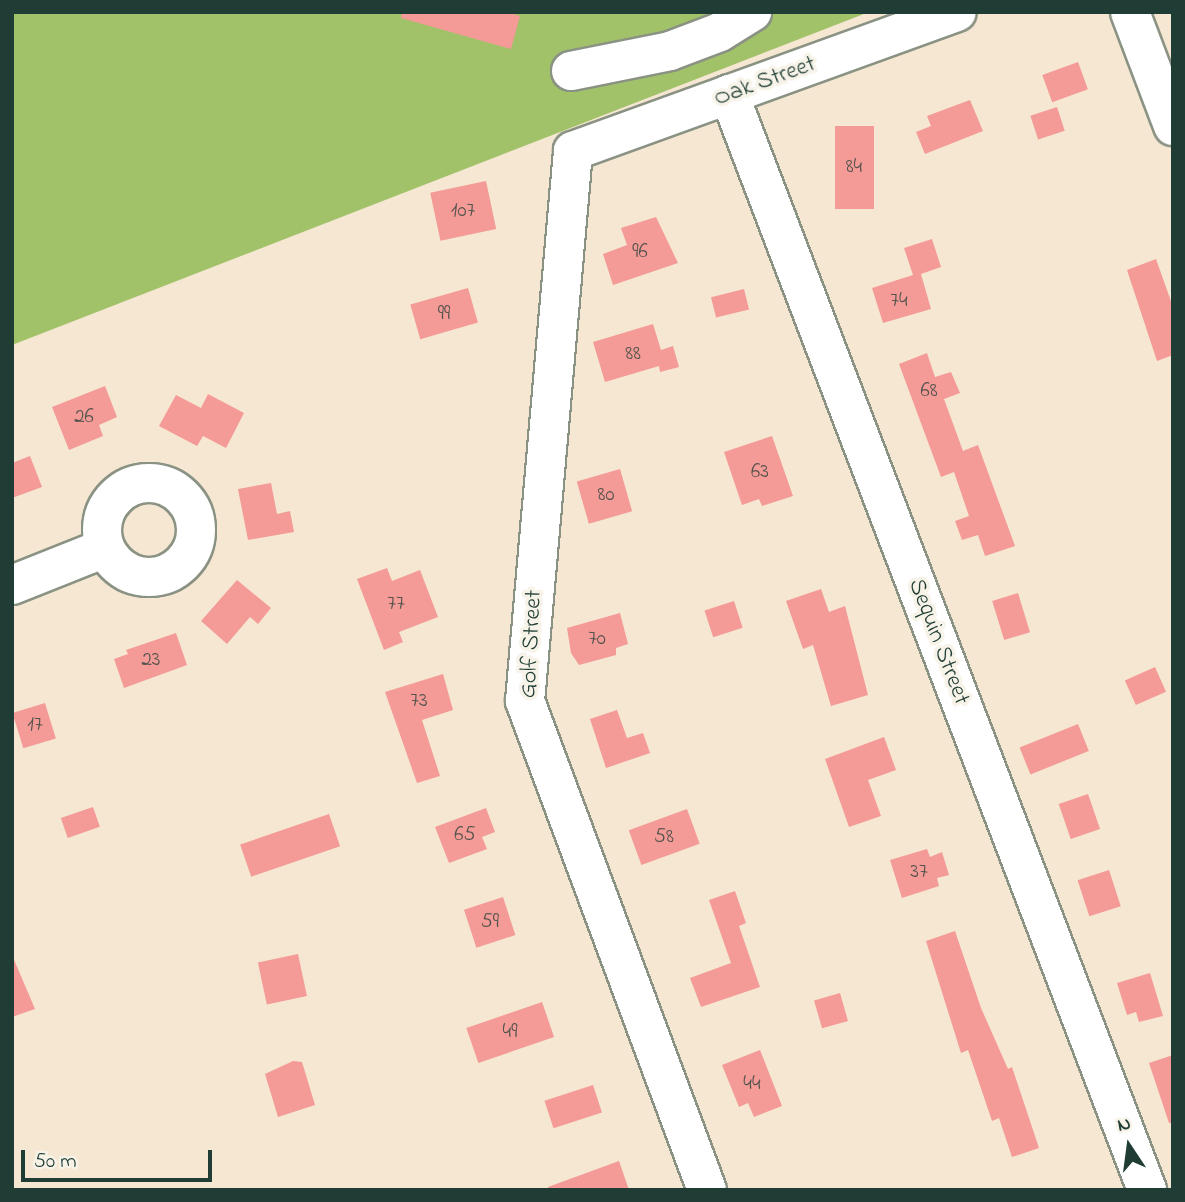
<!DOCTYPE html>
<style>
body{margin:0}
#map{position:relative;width:1185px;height:1202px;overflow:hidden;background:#f5e7d2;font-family:"Indie Flower",sans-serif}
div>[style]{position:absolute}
.green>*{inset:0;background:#a2c26a}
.building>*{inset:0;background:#f49a97;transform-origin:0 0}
.roads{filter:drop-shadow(2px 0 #8a9283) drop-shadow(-2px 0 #8a9283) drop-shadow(0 2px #8a9283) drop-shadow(0 -2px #8a9283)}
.minor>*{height:38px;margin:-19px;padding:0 19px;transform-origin:19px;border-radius:19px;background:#fff}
.minor>.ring{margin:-19px;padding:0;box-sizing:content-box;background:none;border:38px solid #fff;border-radius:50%}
span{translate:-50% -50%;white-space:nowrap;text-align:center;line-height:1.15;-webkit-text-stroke:7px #f7f3e8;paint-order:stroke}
.number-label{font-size:21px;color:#54544d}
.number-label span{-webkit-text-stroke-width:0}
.street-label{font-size:24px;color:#1f3d34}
.frame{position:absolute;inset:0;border:14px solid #1f3d34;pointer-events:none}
.north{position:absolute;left:1094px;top:1111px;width:70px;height:70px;-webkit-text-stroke:5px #f7f3e8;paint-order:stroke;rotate:347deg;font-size:19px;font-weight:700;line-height:28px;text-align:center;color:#1f3d34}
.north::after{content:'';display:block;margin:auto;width:24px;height:32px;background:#1f3d34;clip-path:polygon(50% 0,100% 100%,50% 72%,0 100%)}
.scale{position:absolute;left:21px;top:1150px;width:191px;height:32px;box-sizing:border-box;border:4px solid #1f3d34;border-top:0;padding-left:9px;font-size:21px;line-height:24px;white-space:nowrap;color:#1f3d34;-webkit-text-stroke:5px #f7f3e8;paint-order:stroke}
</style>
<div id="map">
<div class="green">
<i style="clip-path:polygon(12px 12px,869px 12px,12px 345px)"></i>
</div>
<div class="building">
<i style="clip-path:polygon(402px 12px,506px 12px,520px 16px,511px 49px,401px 18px)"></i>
<i style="left:1078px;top:62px;width:29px;height:38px;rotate:70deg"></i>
<i style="clip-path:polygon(970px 100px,983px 131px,925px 154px,916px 132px,931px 126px,927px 116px)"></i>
<i style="left:1057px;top:107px;width:25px;height:28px;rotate:72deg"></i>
<i style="left:835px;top:126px;width:39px;height:83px"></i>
<i style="left:486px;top:181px;width:49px;height:57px;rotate:78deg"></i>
<i style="clip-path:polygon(656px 217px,678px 263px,613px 285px,603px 254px,627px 245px,621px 228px)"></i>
<i style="clip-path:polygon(932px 239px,941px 267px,921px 274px,931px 309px,883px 323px,872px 288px,913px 275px,904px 248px)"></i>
<i style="clip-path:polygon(1156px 259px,1173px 307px,1173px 355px,1157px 361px,1127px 270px)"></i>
<i style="left:468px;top:288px;width:36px;height:60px;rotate:74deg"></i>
<i style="left:744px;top:289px;width:21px;height:34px;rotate:76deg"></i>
<i style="clip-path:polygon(653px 324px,661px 350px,673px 346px,679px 367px,660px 372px,659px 366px,605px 382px,593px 342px)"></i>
<i style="clip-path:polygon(927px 353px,935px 377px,951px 372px,960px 393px,944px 399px,963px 451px,978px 445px,1015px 546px,985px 556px,978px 535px,962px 540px,955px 521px,969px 516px,954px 472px,941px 477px,899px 364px)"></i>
<i style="clip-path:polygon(105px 386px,117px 417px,99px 425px,103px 436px,69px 450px,52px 407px)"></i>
<i style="clip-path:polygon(208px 394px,244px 413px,226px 448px,203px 436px,197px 446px,159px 426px,176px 395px,201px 408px)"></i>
<i style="clip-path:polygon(772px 436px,793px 496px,762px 506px,759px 499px,742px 505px,724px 452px)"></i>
<i style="clip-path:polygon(30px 456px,42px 487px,12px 498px,12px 463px)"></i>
<i style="left:620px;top:469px;width:44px;height:45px;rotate:74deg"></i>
<i style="clip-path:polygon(271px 483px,277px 514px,290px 511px,294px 532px,248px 540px,238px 489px)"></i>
<i style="clip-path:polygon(387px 568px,392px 581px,420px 570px,438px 617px,399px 632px,403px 642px,384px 650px,357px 579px)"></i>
<i style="clip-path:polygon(237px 580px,271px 608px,258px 624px,250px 617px,227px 644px,201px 621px)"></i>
<i style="clip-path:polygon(821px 589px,829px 612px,845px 606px,868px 695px,831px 706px,813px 645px,803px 649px,786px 601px)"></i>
<i style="left:1018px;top:593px;width:41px;height:27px;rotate:73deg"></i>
<i style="left:734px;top:601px;width:28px;height:31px;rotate:72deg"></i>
<i style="clip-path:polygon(620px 613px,628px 644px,616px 648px,616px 655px,579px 665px,571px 653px,567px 628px)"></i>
<i style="clip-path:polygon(176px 633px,187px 665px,124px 688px,114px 659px,128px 654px,126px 650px)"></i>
<i style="left:1155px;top:667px;width:27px;height:33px;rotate:66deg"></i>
<i style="clip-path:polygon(443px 674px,453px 710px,422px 720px,440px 776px,417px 783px,385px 692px)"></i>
<i style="left:45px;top:703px;width:37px;height:34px;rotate:73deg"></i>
<i style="clip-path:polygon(617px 710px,627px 738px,643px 733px,650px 753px,606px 768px,590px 719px)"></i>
<i style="left:1078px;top:724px;width:29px;height:63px;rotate:68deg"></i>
<i style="clip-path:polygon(884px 737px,896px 770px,868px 780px,881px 816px,849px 827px,825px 759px)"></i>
<i style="left:1088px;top:794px;width:37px;height:31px;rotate:71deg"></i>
<i style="left:93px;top:807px;width:21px;height:34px;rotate:71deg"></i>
<i style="clip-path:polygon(486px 808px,495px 832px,482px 837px,487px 849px,449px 863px,435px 827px)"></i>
<i style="left:687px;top:809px;width:37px;height:62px;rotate:70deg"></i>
<i style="left:329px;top:814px;width:34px;height:94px;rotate:71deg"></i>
<i style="clip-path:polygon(927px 849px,930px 857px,942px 852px,949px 875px,937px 878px,939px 886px,902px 898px,890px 860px)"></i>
<i style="left:1109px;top:870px;width:38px;height:33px;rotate:72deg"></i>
<i style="clip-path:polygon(735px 891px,746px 923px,739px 926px,760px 987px,701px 1007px,690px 978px,731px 963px,709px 900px)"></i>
<i style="left:503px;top:897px;width:40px;height:41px;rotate:72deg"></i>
<i style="clip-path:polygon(955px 931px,981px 1008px,1008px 1069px,1012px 1067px,1039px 1148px,1012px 1157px,999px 1118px,992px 1121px,968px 1050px,961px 1053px,926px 941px)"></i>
<i style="left:298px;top:954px;width:43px;height:41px;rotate:78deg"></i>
<i style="clip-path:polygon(12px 955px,35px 1009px,12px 1017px)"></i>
<i style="clip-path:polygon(1150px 973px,1163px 1016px,1139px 1022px,1136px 1012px,1127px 1015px,1117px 983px)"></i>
<i style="left:840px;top:993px;width:29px;height:27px;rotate:74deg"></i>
<i style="left:542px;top:1002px;width:37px;height:80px;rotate:71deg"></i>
<i style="clip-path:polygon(760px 1050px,782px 1106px,754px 1117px,748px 1103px,739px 1107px,722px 1065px)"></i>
<i style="clip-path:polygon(1173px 1055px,1173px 1123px,1169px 1123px,1149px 1063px)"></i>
<i style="clip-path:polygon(293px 1061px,302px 1062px,315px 1105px,278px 1117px,265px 1074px)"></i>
<i style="left:593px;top:1085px;width:29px;height:51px;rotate:72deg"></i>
<i style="clip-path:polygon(619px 1161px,629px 1190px,549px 1190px,548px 1187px)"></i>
</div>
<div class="roads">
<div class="minor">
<i style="left:1130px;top:12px;width:122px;rotate:69.3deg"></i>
<i style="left:571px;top:71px;width:101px;rotate:-11.4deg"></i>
<i style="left:670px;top:51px;width:53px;rotate:-20.8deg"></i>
<i style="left:720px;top:32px;width:38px;rotate:-32deg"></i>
<i style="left:729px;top:94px;width:1173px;rotate:69.12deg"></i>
<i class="ring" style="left:102px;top:483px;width:56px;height:56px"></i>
<i style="left:12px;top:585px;width:100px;rotate:-21.7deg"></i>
<i style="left:707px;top:1190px;width:522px;rotate:-110.41deg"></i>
<i style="left:525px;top:701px;width:552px;rotate:-85.01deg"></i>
<i style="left:573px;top:151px;width:408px;rotate:-19.9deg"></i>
</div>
</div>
<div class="number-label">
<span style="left:854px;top:167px">84</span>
<span style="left:463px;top:211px">107</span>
<span style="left:640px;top:252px">96</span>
<span style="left:899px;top:301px">74</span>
<span style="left:444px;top:314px">99</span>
<span style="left:633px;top:354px">88</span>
<span style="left:929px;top:391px">68</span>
<span style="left:84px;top:417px">26</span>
<span style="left:760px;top:472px">63</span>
<span style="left:606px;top:495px">80</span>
<span style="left:396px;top:604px">77</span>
<span style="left:597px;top:639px">70</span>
<span style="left:151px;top:660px">23</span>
<span style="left:419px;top:701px">73</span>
<span style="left:35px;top:725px">17</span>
<span style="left:465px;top:835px">65</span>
<span style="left:664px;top:837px">58</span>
<span style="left:919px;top:872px">37</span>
<span style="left:490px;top:922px">59</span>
<span style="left:510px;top:1032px">49</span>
<span style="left:752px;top:1084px">44</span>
</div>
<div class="street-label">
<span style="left:765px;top:82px;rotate:-20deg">Oak Street</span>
<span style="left:938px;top:642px;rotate:69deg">Sequin Street</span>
<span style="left:532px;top:644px;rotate:-87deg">Golf Street</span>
</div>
<div class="frame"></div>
<div class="north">N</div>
<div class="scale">50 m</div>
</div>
